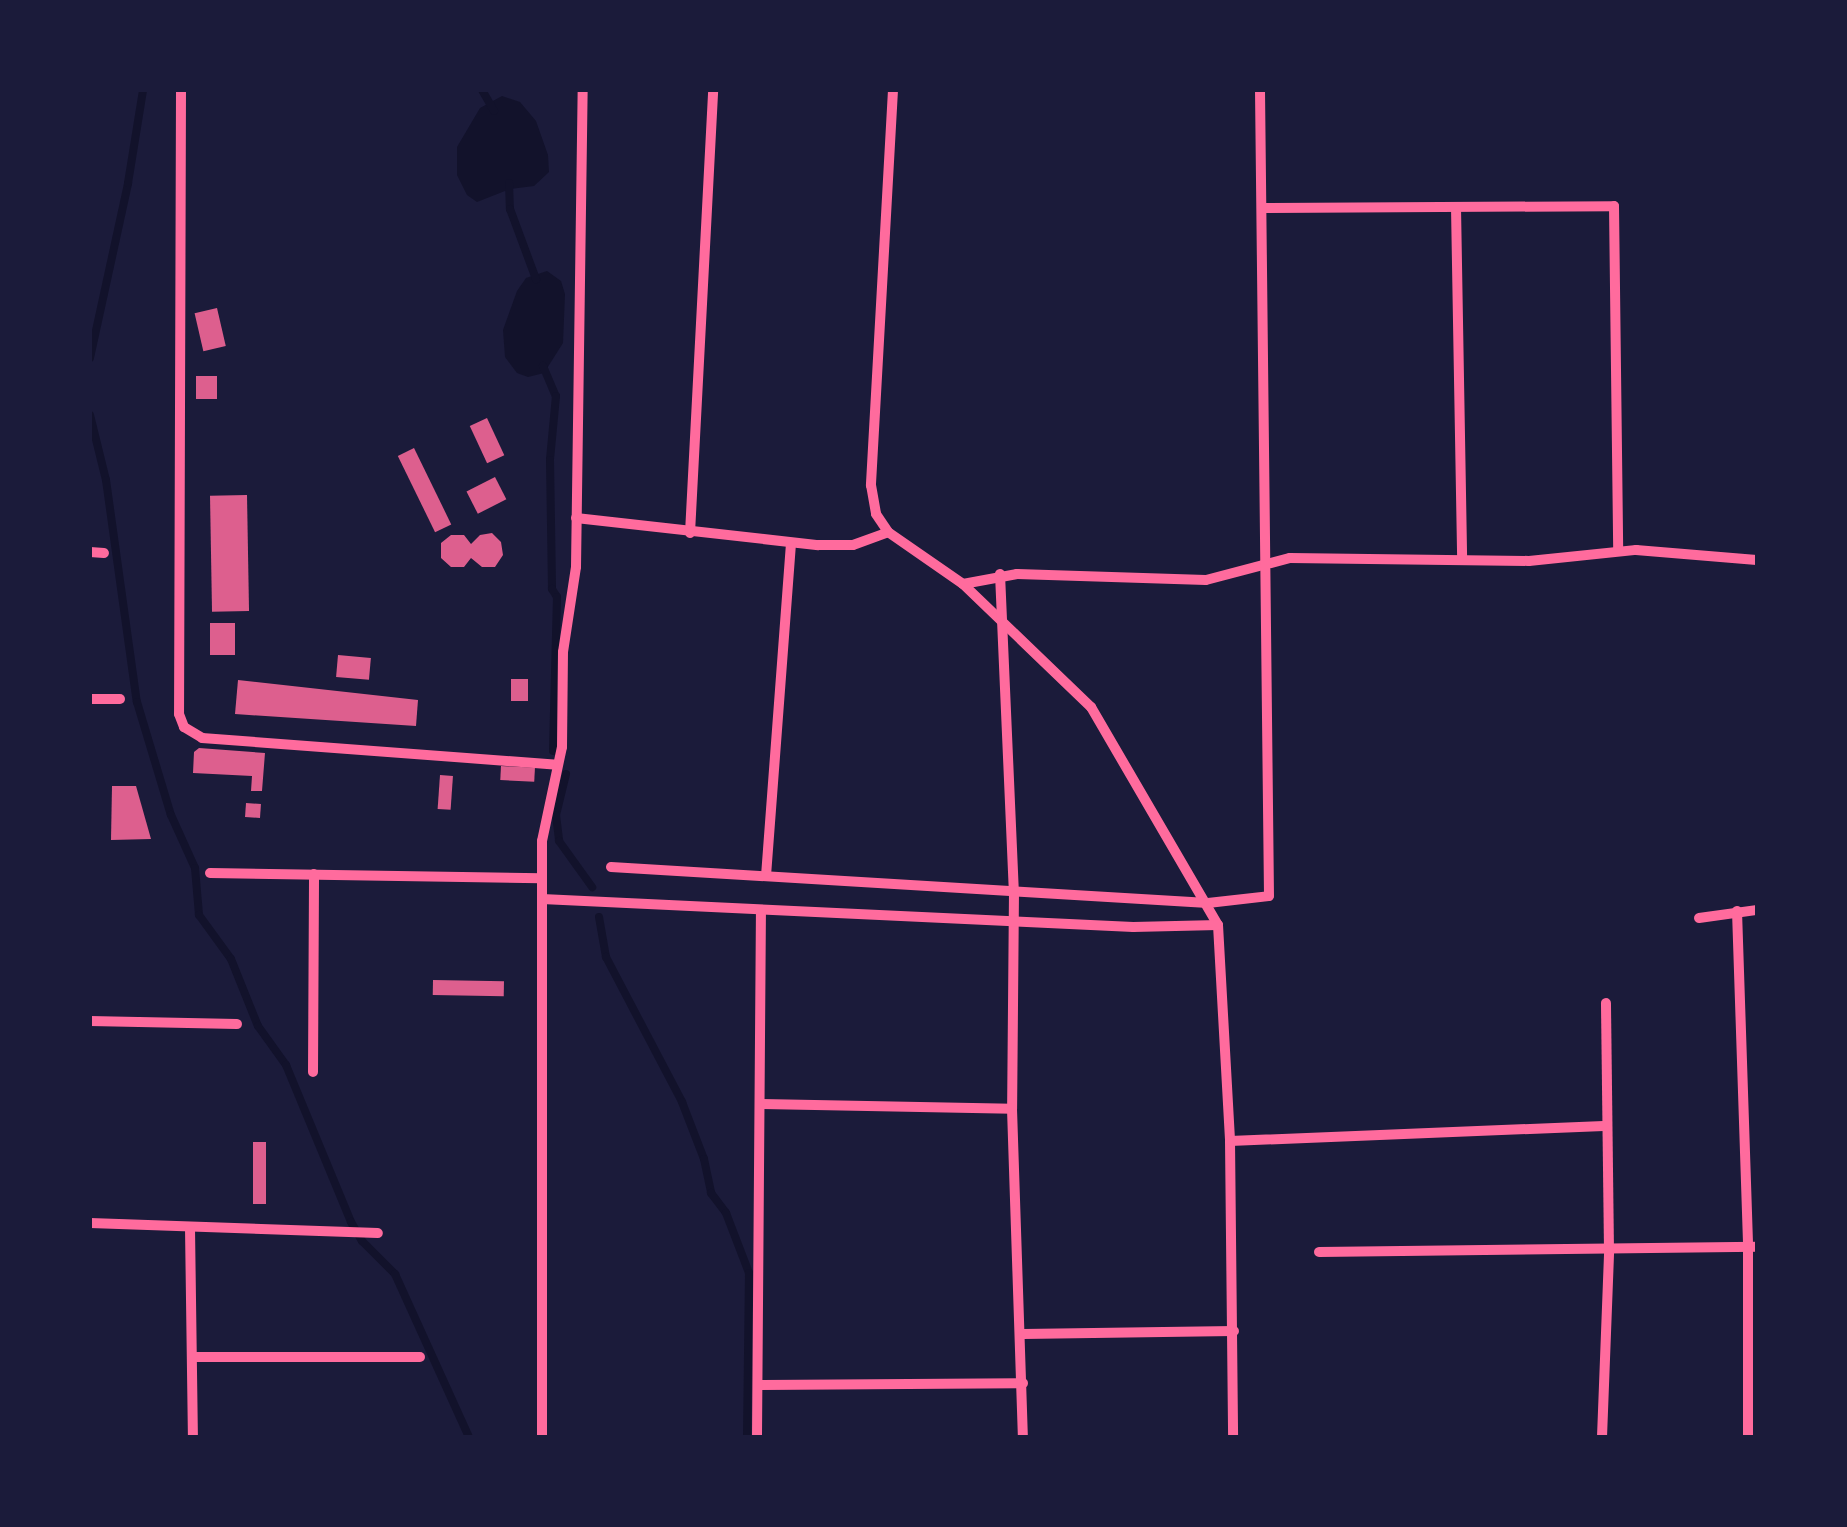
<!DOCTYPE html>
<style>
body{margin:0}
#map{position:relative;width:1847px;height:1527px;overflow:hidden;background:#1b1b3a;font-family:Manrope,sans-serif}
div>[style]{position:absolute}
.water>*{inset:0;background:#12122b}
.stream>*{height:8px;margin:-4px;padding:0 4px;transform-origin:4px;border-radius:4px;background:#12122b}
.building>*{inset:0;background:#dd5f8e;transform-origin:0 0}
.minor>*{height:10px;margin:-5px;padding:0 5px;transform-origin:5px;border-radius:5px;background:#ff6b9d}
span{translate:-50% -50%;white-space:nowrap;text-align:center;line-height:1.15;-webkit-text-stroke:9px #1b1b3a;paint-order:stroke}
.frame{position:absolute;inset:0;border:92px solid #1b1b3a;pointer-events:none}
</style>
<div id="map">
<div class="water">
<i style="clip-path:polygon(502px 96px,520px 102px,536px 121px,548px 155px,549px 172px,534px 186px,510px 189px,477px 202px,467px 195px,457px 175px,457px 147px,480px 108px)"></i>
<i style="clip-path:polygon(547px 271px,561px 281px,565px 294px,563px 343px,544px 373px,528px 377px,517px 373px,505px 357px,503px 330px,517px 291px,526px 278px)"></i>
</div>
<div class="stream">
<i style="left:482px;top:90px;width:24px;rotate:60deg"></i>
<i style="left:509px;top:183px;width:26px;rotate:88deg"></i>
<i style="left:510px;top:209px;width:75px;rotate:69.6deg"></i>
<i style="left:90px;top:358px;width:179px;rotate:-77.7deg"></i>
<i style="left:128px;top:183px;width:94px;rotate:-80.8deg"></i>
<i style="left:543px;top:366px;width:33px;rotate:67deg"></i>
<i style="left:556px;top:396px;width:64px;rotate:95.4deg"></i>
<i style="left:550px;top:460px;width:129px;rotate:89.1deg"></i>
<i style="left:552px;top:589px;width:9px;rotate:58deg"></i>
<i style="left:557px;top:597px;width:154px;rotate:91.5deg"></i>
<i style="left:90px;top:415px;width:67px;rotate:76.2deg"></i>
<i style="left:106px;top:480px;width:224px;rotate:82.1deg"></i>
<i style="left:137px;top:702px;width:118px;rotate:73.3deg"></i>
<i style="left:171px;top:815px;width:58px;rotate:65.6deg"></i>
<i style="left:195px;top:868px;width:47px;rotate:85.1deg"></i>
<i style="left:199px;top:915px;width:54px;rotate:54deg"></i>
<i style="left:231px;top:959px;width:72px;rotate:68.1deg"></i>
<i style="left:258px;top:1026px;width:48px;rotate:54.3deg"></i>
<i style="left:286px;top:1065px;width:170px;rotate:67.5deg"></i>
<i style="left:351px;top:1222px;width:22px;rotate:60deg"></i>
<i style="left:362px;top:1241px;width:47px;rotate:45deg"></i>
<i style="left:395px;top:1274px;width:179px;rotate:65.6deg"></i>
<i style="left:566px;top:774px;width:42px;rotate:103.7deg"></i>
<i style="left:556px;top:815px;width:26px;rotate:83deg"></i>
<i style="left:559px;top:841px;width:57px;rotate:54.3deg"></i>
<i style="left:599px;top:917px;width:41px;rotate:80.1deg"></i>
<i style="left:606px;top:957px;width:164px;rotate:62.3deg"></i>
<i style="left:682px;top:1102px;width:61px;rotate:68.9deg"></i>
<i style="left:704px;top:1159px;width:35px;rotate:78deg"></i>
<i style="left:711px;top:1193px;width:25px;rotate:53deg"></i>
<i style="left:726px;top:1213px;width:64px;rotate:69deg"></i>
<i style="left:749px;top:1273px;width:164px;rotate:90.7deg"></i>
</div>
<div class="building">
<i style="left:217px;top:308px;width:39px;height:23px;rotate:77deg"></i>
<i style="left:196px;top:376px;width:21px;height:23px"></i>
<i style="left:487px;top:418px;width:41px;height:19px;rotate:65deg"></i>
<i style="left:414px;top:448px;width:85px;height:18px;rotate:64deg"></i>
<i style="left:495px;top:477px;width:25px;height:32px;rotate:63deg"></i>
<i style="left:247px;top:495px;width:116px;height:37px;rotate:89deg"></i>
<i style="clip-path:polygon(492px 533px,501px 542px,503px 555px,495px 567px,482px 567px,471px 558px,464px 567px,451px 567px,441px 558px,441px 543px,451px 535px,464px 535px,471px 544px,480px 535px)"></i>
<i style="left:210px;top:623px;width:25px;height:32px"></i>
<i style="left:338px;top:655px;width:33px;height:22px;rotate:5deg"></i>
<i style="left:511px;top:679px;width:17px;height:22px"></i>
<i style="clip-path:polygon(238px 680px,418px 700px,416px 726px,235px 714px)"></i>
<i style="clip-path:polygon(199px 748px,265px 753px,262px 791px,251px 791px,252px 776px,193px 773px,194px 752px)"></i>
<i style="left:501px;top:766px;width:34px;height:14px;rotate:3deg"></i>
<i style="left:440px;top:775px;width:13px;height:34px;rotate:4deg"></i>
<i style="clip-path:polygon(112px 786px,136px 786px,151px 839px,111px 840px)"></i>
<i style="left:246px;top:803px;width:15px;height:14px;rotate:4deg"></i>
<i style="left:433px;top:980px;width:71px;height:15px;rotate:1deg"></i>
<i style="left:253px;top:1142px;width:13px;height:62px"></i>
</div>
<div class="minor">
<i style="left:181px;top:90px;width:624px;rotate:90.18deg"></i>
<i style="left:179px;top:714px;width:14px;rotate:69deg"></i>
<i style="left:184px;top:727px;width:21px;rotate:31deg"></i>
<i style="left:202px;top:738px;width:356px;rotate:4.3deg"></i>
<i style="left:893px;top:90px;width:396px;rotate:93.2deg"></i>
<i style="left:871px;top:485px;width:29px;rotate:80deg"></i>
<i style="left:876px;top:514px;width:22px;rotate:56deg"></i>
<i style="left:888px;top:532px;width:91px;rotate:34.7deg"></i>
<i style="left:963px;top:584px;width:178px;rotate:43.9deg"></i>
<i style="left:1091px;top:707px;width:252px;rotate:59.8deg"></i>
<i style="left:1218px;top:925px;width:216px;rotate:86.8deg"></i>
<i style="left:1230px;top:1141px;width:296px;rotate:89.4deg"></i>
<i style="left:1456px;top:207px;width:351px;rotate:89deg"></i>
<i style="left:1262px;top:208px;width:352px;rotate:-0.3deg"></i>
<i style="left:1614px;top:206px;width:344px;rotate:89.3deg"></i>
<i style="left:576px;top:518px;width:244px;rotate:6.4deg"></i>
<i style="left:818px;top:545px;width:35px"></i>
<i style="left:853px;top:545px;width:37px;rotate:-20deg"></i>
<i style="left:690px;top:533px;width:444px;rotate:-87deg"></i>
<i style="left:90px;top:552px;width:14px;rotate:4deg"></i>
<i style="left:1000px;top:574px;width:317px;rotate:87.5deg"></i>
<i style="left:1014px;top:891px;width:218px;rotate:90.5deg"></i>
<i style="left:1012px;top:1109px;width:328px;rotate:88.1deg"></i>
<i style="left:963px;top:584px;width:55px;rotate:-10.5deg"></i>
<i style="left:1017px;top:574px;width:189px;rotate:1.8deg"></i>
<i style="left:1206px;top:580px;width:87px;rotate:-14.7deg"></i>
<i style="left:1290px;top:558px;width:239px;rotate:0.7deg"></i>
<i style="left:1529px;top:561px;width:108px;rotate:-5.9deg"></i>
<i style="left:1636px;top:550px;width:121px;rotate:4.7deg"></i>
<i style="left:90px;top:699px;width:30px"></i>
<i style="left:611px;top:867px;width:598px;rotate:3.45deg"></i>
<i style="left:1208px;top:903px;width:61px;rotate:-6.5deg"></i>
<i style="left:1269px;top:896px;width:806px;rotate:-90.64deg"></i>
<i style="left:210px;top:873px;width:331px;rotate:0.9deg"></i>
<i style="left:766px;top:876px;width:334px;rotate:-85.7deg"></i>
<i style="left:542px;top:899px;width:592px;rotate:2.71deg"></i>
<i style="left:1133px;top:927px;width:85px;rotate:-1.3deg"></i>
<i style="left:1737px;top:911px;width:335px;rotate:88.1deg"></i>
<i style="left:1748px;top:1246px;width:191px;rotate:90deg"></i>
<i style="left:1699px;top:918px;width:59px;rotate:-7.9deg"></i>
<i style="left:90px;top:1021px;width:147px;rotate:1.2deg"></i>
<i style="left:313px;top:1072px;width:198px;rotate:-89.7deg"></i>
<i style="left:761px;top:1104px;width:251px;rotate:1.1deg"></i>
<i style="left:1230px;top:1141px;width:374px;rotate:-2.3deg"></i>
<i style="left:90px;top:1223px;width:288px;rotate:2deg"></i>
<i style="left:190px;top:1228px;width:209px;rotate:89.2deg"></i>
<i style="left:1319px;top:1252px;width:438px;rotate:-0.7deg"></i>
<i style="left:1023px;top:1334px;width:211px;rotate:-0.8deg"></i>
<i style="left:192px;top:1357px;width:228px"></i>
<i style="left:758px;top:1385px;width:265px;rotate:-0.4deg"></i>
<i style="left:542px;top:1437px;width:596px;rotate:-90deg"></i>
<i style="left:542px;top:841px;width:96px;rotate:-78deg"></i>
<i style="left:562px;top:747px;width:95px;rotate:-89.4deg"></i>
<i style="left:563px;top:652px;width:86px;rotate:-81.3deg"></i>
<i style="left:576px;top:567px;width:477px;rotate:-89.2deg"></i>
<i style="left:757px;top:1437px;width:527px;rotate:-89.57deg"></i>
<i style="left:1602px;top:1437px;width:186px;rotate:-87.8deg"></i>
<i style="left:1609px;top:1251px;width:248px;rotate:-90.7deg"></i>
</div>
<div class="frame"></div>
</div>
